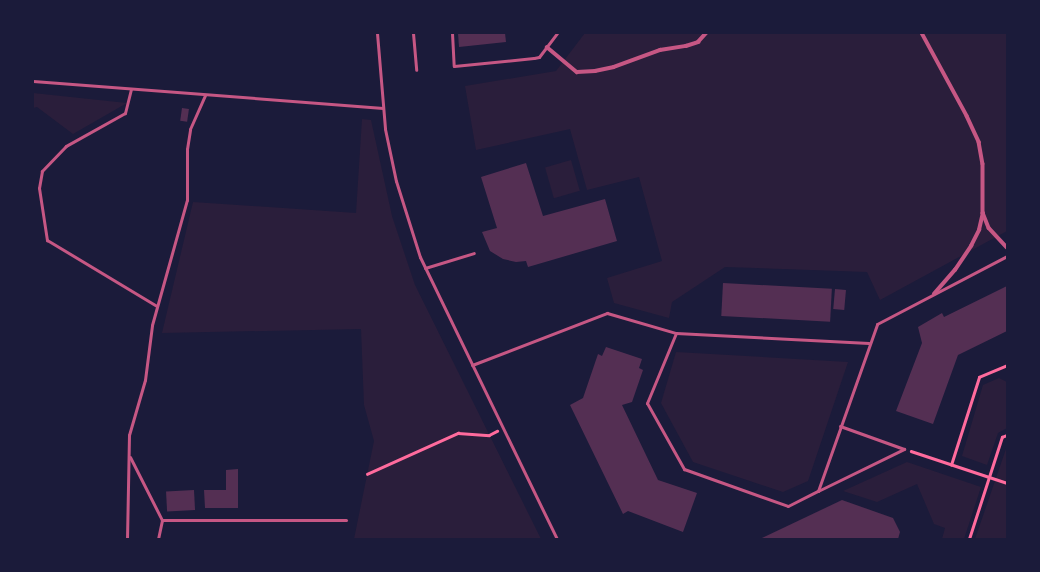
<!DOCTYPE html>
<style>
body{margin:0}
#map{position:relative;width:1040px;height:572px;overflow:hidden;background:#1b1b3a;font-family:"Fira Sans Condensed",sans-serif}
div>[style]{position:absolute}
.green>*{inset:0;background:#2a1e3b;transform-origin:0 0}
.building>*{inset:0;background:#542f53;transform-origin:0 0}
.path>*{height:2.5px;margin:-1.25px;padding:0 1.25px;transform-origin:1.25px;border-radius:1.25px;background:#ff6b9d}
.service>*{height:3px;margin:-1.5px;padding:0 1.5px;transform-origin:1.5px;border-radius:1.5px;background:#c65784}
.pedestrian>*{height:3.5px;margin:-1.75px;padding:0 1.75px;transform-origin:1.75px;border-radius:1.75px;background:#c65784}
span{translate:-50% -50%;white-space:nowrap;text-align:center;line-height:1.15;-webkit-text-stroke:3px #1b1b3a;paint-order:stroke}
.frame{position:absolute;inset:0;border:34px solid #1b1b3a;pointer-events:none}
</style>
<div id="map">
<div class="green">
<i style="clip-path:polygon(585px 33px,1007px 33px,1007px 231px,880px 300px,867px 272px,725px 267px,672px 302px,669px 318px,614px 303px,607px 278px,662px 261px,639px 177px,587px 190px,570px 129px,476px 150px,465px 86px,556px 71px)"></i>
<i style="clip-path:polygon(33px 93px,127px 103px,73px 134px,37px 107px,33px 108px)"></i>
<i style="clip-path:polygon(362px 119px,371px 120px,392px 216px,415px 285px,541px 539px,354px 539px,374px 441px,364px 405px,361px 329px,162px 333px,193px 202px,356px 213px)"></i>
<i style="left:571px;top:160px;width:32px;height:27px;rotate:74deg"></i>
<i style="clip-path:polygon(676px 352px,848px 362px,808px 481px,783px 492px,693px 462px,661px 403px)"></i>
<i style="clip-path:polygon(999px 378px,1007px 382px,1007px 428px,998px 433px,987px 465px,962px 456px,983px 385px)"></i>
<i style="clip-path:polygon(1007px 446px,1007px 539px,975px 539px)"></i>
<i style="clip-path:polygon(907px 462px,981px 487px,964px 539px,942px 539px,945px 528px,934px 524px,917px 484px,877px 502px,843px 491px)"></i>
</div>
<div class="building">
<i style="clip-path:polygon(458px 33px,505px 33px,506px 42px,459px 47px)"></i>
<i style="left:182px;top:108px;width:7px;height:13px;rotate:8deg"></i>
<i style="clip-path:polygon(526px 163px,543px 216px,605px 199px,617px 241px,528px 267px,526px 261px,516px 262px,503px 259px,490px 251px,482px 232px,497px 228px,481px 177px)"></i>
<i style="left:723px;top:283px;width:109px;height:33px;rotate:3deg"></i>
<i style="clip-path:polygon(1007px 286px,1007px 331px,958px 355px,933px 424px,896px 411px,922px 343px,918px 327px,942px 313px,944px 317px)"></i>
<i style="left:835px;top:289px;width:11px;height:20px;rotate:5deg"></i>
<i style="clip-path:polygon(606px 347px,642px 359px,639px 368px,643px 370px,632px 402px,622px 405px,658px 480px,697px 493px,683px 532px,628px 511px,623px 514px,570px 405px,583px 398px,598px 354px,602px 356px)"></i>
<i style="clip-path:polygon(238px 469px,238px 508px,205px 508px,204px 490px,226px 490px,226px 470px)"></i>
<i style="left:194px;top:490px;width:20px;height:28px;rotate:87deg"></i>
<i style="clip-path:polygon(842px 500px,893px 518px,900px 532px,898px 539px,760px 539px)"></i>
</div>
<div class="path">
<i style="left:911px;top:451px;width:101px;rotate:18.4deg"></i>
<i style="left:951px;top:465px;width:92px;rotate:-72.3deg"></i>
<i style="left:979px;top:377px;width:30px;rotate:-23deg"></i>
<i style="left:367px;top:474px;width:100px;rotate:-24.3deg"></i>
<i style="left:458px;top:433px;width:31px;rotate:4deg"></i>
<i style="left:489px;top:435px;width:9px;rotate:-27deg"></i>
<i style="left:969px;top:539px;width:107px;rotate:-72.1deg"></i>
<i style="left:1002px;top:437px;width:5px;rotate:-22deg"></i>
</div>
<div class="service">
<i style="left:377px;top:33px;width:96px;rotate:85.2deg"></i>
<i style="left:385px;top:129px;width:53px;rotate:78.1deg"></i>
<i style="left:396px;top:181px;width:80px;rotate:72.5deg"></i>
<i style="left:420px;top:257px;width:314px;rotate:64.1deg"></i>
<i style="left:413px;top:33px;width:37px;rotate:85deg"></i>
<i style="left:452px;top:33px;width:33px;rotate:87deg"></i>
<i style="left:454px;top:66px;width:80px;rotate:-5.7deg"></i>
<i style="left:534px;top:58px;width:5px;rotate:-11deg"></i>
<i style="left:539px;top:57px;width:30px;rotate:-53deg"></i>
<i style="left:33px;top:81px;width:351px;rotate:4.4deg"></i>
<i style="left:131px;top:89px;width:25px;rotate:104deg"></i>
<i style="left:125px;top:113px;width:68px;rotate:150.8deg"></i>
<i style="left:66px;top:146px;width:35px;rotate:134deg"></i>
<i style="left:42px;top:171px;width:17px;rotate:100deg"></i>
<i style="left:39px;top:188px;width:53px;rotate:81.3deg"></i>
<i style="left:47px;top:240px;width:128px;rotate:31deg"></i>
<i style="left:425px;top:268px;width:51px;rotate:-17deg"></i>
<i style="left:676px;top:333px;width:76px;rotate:112.5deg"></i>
<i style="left:647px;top:403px;width:76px;rotate:60.7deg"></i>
<i style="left:684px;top:469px;width:110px;rotate:19.6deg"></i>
<i style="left:788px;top:506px;width:34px;rotate:-27deg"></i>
<i style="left:818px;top:491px;width:177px;rotate:-70.5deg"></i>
<i style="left:877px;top:324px;width:147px;rotate:-27.6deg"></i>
<i style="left:472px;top:365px;width:145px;rotate:-21.1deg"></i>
<i style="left:607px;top:313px;width:72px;rotate:16.2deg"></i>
<i style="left:676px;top:333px;width:193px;rotate:3deg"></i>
<i style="left:130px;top:457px;width:71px;rotate:63.1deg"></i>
<i style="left:818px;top:491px;width:96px;rotate:-26deg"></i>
<i style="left:904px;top:449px;width:68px;rotate:-160.2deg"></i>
<i style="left:127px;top:539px;width:104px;rotate:-88.9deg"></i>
<i style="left:129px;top:435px;width:57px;rotate:-73.8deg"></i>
<i style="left:145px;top:380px;width:55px;rotate:-82.7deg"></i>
<i style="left:152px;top:325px;width:130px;rotate:-74.4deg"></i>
<i style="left:187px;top:200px;width:51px;rotate:-90deg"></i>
<i style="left:187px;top:149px;width:20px;rotate:-81deg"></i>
<i style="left:190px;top:129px;width:37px;rotate:-66deg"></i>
<i style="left:158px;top:539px;width:19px;rotate:-78deg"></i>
<i style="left:162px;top:520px;width:184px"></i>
</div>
<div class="pedestrian">
<i style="left:922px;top:33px;width:94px;rotate:61.5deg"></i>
<i style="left:967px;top:116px;width:29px;rotate:65deg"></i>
<i style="left:979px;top:142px;width:22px;rotate:80deg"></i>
<i style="left:983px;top:164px;width:49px;rotate:90deg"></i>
<i style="left:983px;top:213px;width:16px;rotate:68deg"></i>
<i style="left:989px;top:228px;width:26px;rotate:47deg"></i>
<i style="left:547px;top:47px;width:39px;rotate:40deg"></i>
<i style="left:577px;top:72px;width:18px;rotate:-3deg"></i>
<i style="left:595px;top:71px;width:19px;rotate:-12deg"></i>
<i style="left:614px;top:67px;width:49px;rotate:-20.3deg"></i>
<i style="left:660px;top:50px;width:26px;rotate:-9deg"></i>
<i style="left:686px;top:46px;width:13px;rotate:-18deg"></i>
<i style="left:698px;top:42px;width:12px;rotate:-48deg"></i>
<i style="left:934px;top:294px;width:32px;rotate:-49deg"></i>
<i style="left:955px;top:270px;width:29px;rotate:-56deg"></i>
<i style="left:971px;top:246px;width:18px;rotate:-63deg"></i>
<i style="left:979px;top:230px;width:17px;rotate:-77deg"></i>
</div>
<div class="frame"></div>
</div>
